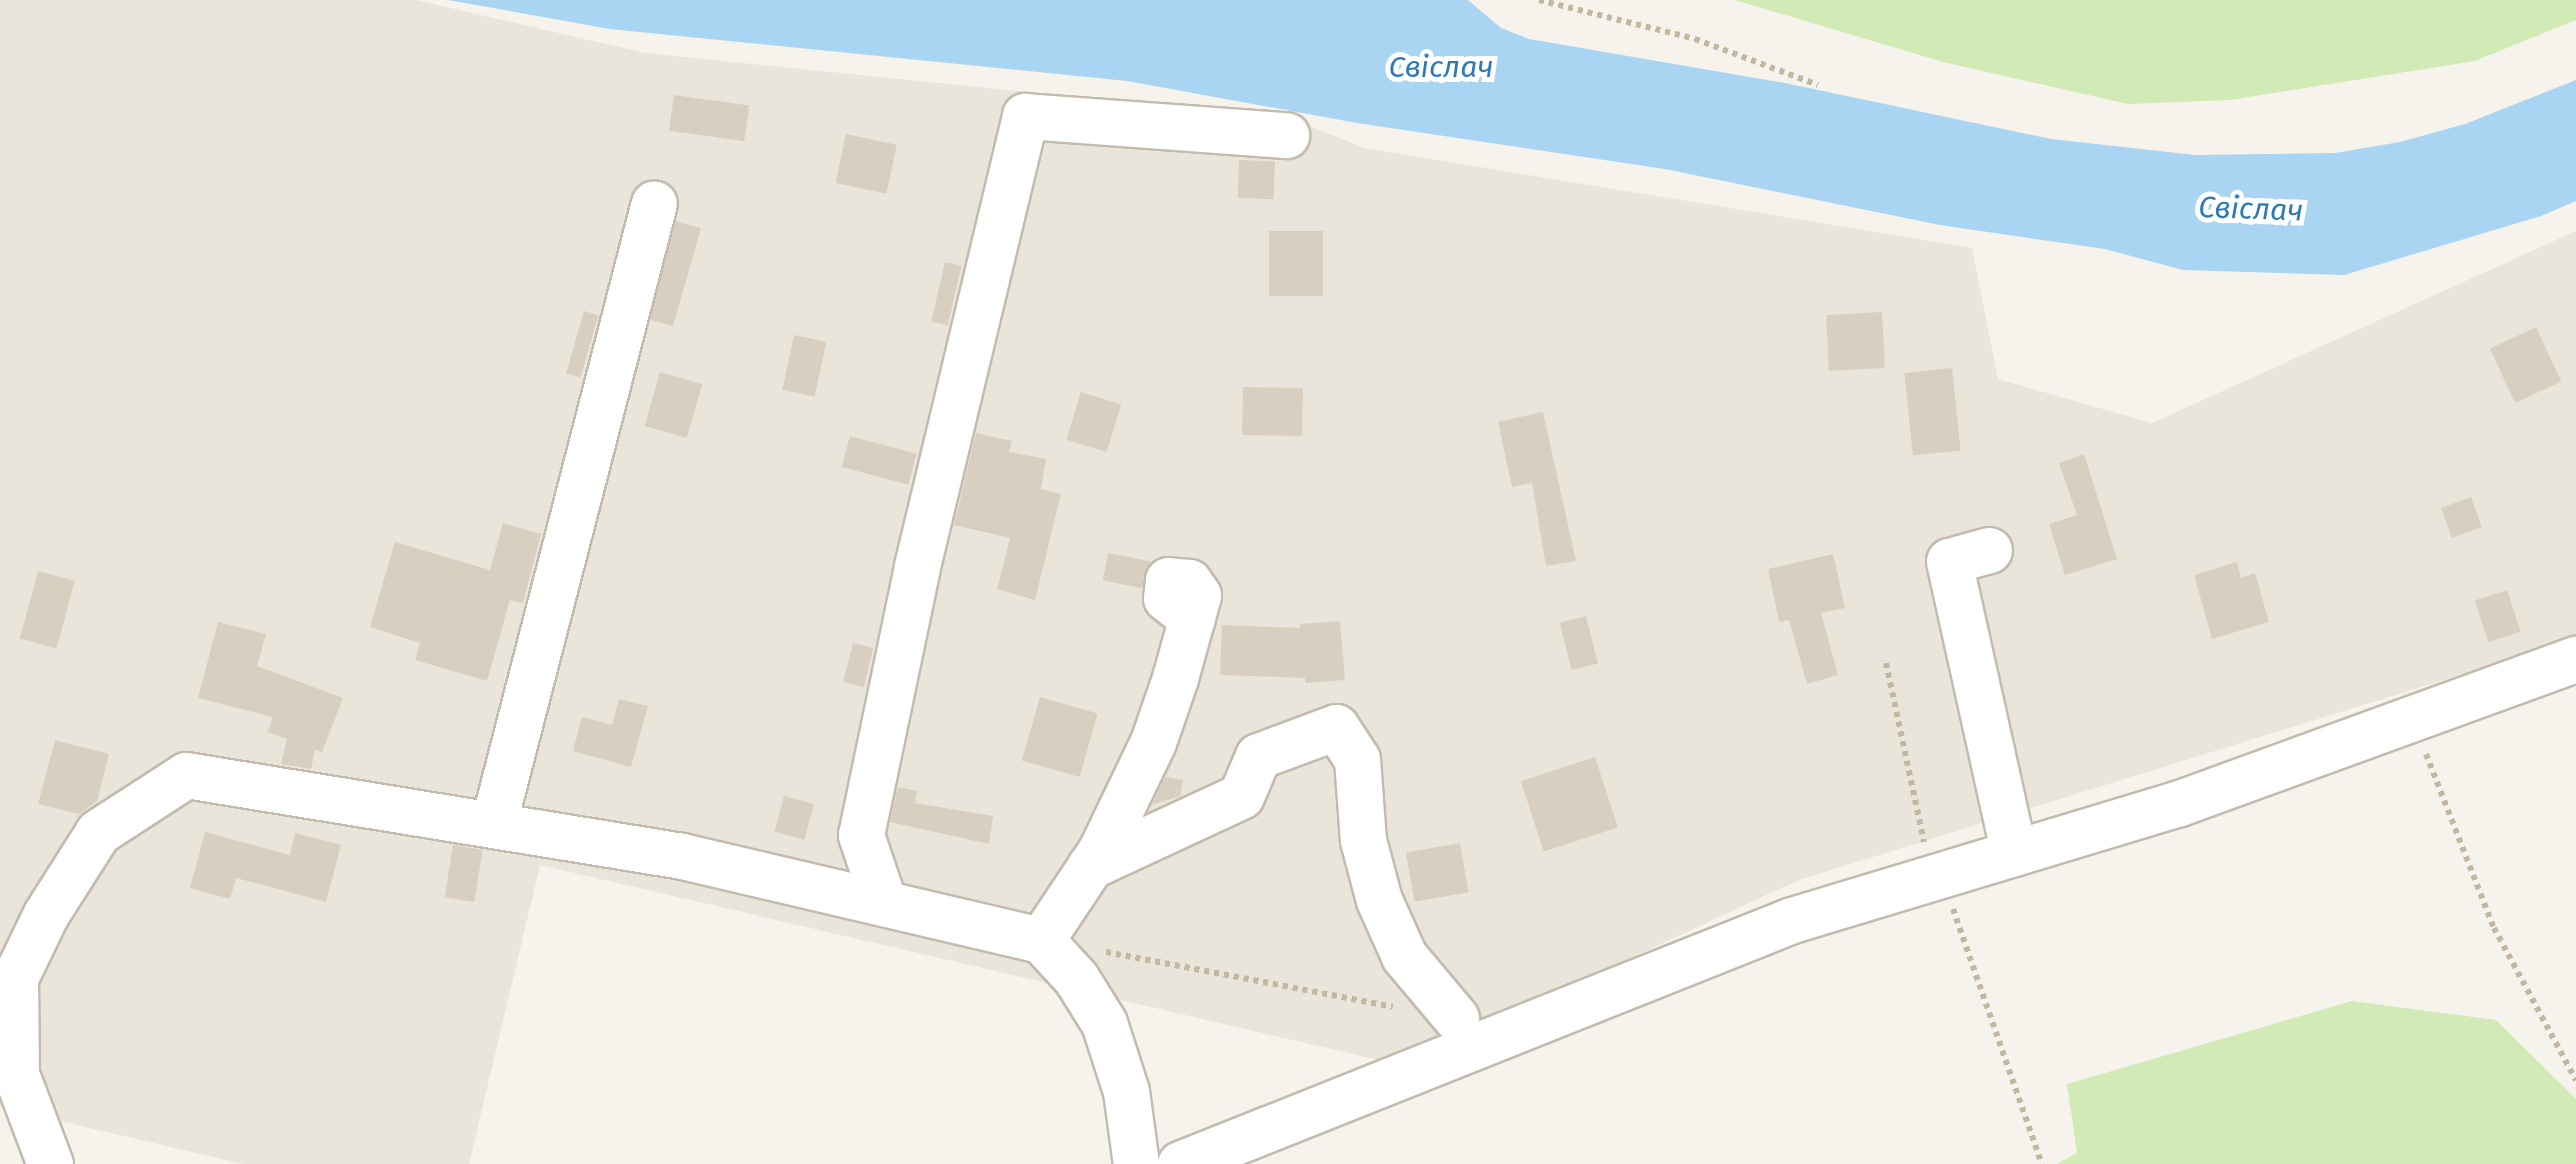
<!DOCTYPE html>
<meta charset="utf-8">
<style>
body{margin:0}
#map{position:relative;width:2576px;height:1164px;overflow:hidden;background:#f6f3ec;font-family:"Fira Sans",sans-serif}
div>[style]{position:absolute}
.residential>*{inset:0;background:#eae5da}
.green>*{inset:0;background:#d2eab5}
.water>*{inset:0;background:#a9d4f2}
.building>*{inset:0;background:#d8cfc1;transform-origin:0 0}
.path>*{height:6px;margin-top:-3px;transform-origin:0;background:repeating-linear-gradient(90deg,#c4b79f 0 5px,transparent 0 10px)}
.roads{filter:drop-shadow(2px 0 #c2bbae) drop-shadow(-2px 0 #c2bbae) drop-shadow(0 2px #c2bbae) drop-shadow(0 -2px #c2bbae)}
.minor>*{height:45px;margin:-22.5px;padding:0 22.5px;transform-origin:22.5px;border-radius:22.5px;background:#fff}
span{translate:-50% -50%;white-space:nowrap;text-align:center;line-height:1.15;-webkit-text-stroke:10px #fff;paint-order:stroke}
.water-label{font-size:30px;color:#2e7ab2;font-style:italic}
</style>
<div id="map">
<div class="residential">
<i style="clip-path:polygon(0 0,416px 0,645px 53px,1292px 119px,1365px 148px,1972px 248px,1998px 379px,2152px 423px,2576px 231px,2576px 639px,1799px 880px,1400px 1065px,540px 865px,469px 1164px,243px 1164px,0 1107px)"></i>
</div>
<div class="green">
<i style="clip-path:polygon(1735px 0,2576px 0,2576px 20px,2475px 61px,2230px 100px,2128px 104px,1943px 62px)"></i>
<i style="clip-path:polygon(2352px 1001px,2496px 1020px,2576px 1099px,2576px 1164px,2057px 1164px,2077px 1153px,2067px 1084px)"></i>
</div>
<div class="water">
<i style="clip-path:polygon(448px 0,1468px 0,1501px 28px,1529px 39px,1785px 83px,2051px 139px,2195px 155px,2335px 153px,2400px 142px,2465px 124px,2576px 80px,2576px 201px,2541px 216px,2344px 275px,2183px 270px,2105px 249px,1940px 225px,1665px 169px,1357px 123px,1127px 81px,610px 29px)"></i>
</div>
<div class="building">
<i style="left:674px;top:95px;width:76px;height:36px;rotate:8deg"></i>
<i style="left:846px;top:134px;width:52px;height:50px;rotate:12deg"></i>
<i style="left:1239px;top:160px;width:36px;height:38px;rotate:2deg"></i>
<i style="left:676px;top:221px;width:26px;height:102px;rotate:16deg"></i>
<i style="left:1323px;top:231px;width:65px;height:54px;rotate:90deg"></i>
<i style="left:945px;top:262px;width:17px;height:61px;rotate:13deg"></i>
<i style="left:584px;top:311px;width:15px;height:65px;rotate:16deg"></i>
<i style="left:1882px;top:312px;width:56px;height:56px;rotate:87deg"></i>
<i style="left:2536px;top:327px;width:60px;height:51px;rotate:65deg"></i>
<i style="left:794px;top:335px;width:33px;height:56px;rotate:12deg"></i>
<i style="left:1952px;top:368px;width:83px;height:48px;rotate:84deg"></i>
<i style="left:660px;top:372px;width:44px;height:56px;rotate:16deg"></i>
<i style="left:1243px;top:387px;width:60px;height:48px;rotate:1deg"></i>
<i style="left:1081px;top:392px;width:42px;height:50px;rotate:17deg"></i>
<i style="clip-path:polygon(1543px 412px,1576px 561px,1546px 566px,1532px 483px,1512px 487px,1498px 422px)"></i>
<i style="clip-path:polygon(976px 433px,1012px 441px,1009px 452px,1046px 459px,1041px 489px,1061px 494px,1035px 600px,997px 589px,1010px 538px,954px 525px)"></i>
<i style="left:850px;top:436px;width:69px;height:32px;rotate:15deg"></i>
<i style="clip-path:polygon(2084px 454px,2117px 559px,2065px 575px,2049px 524px,2077px 515px,2059px 463px)"></i>
<i style="left:2471px;top:497px;width:32px;height:32px;rotate:70deg"></i>
<i style="clip-path:polygon(503px 523px,541px 534px,523px 603px,510px 600px,487px 681px,415px 660px,420px 643px,370px 627px,395px 542px,490px 570px)"></i>
<i style="left:1108px;top:553px;width:43px;height:28px;rotate:11deg"></i>
<i style="clip-path:polygon(1833px 554px,1845px 608px,1821px 613px,1838px 675px,1807px 684px,1789px 620px,1779px 622px,1768px 569px)"></i>
<i style="clip-path:polygon(2237px 562px,2241px 578px,2255px 573px,2269px 622px,2212px 639px,2194px 575px)"></i>
<i style="left:38px;top:571px;width:38px;height:70px;rotate:15deg"></i>
<i style="left:2507px;top:590px;width:44px;height:34px;rotate:72deg"></i>
<i style="left:1586px;top:616px;width:49px;height:27px;rotate:76deg"></i>
<i style="clip-path:polygon(1340px 621px,1345px 680px,1305px 683px,1305px 678px,1220px 675px,1222px 625px,1300px 628px,1300px 624px)"></i>
<i style="clip-path:polygon(218px 622px,266px 634px,257px 666px,343px 698px,322px 752px,315px 750px,311px 769px,281px 764px,287px 739px,267px 732px,273px 717px,198px 698px)"></i>
<i style="left:853px;top:643px;width:21px;height:40px;rotate:14deg"></i>
<i style="left:1040px;top:697px;width:60px;height:66px;rotate:16deg"></i>
<i style="clip-path:polygon(619px 699px,648px 706px,631px 767px,573px 751px,582px 717px,612px 725px)"></i>
<i style="clip-path:polygon(55px 740px,109px 754px,97px 801px,79px 814px,38px 804px)"></i>
<i style="left:1595px;top:757px;width:74px;height:78px;rotate:72deg"></i>
<i style="clip-path:polygon(1165px 777px,1183px 780px,1180px 796px,1152px 805px)"></i>
<i style="clip-path:polygon(898px 787px,917px 791px,915px 803px,993px 816px,989px 844px,890px 822px)"></i>
<i style="left:784px;top:796px;width:31px;height:37px;rotate:15deg"></i>
<i style="clip-path:polygon(205px 832px,290px 855px,295px 833px,341px 845px,326px 902px,236px 878px,230px 899px,190px 888px)"></i>
<i style="left:1460px;top:843px;width:50px;height:55px;rotate:80deg"></i>
<i style="left:453px;top:845px;width:30px;height:53px;rotate:9deg"></i>
</div>
<div class="path">
<i style="left:1539px;top:0;width:161px;rotate:14deg"></i>
<i style="left:1695px;top:39px;width:131px;rotate:20.5deg"></i>
<i style="left:1886px;top:663px;width:183px;rotate:78deg"></i>
<i style="left:2426px;top:754px;width:187px;rotate:68.7deg"></i>
<i style="left:2494px;top:928px;width:173px;rotate:61.7deg"></i>
<i style="left:1953px;top:909px;width:270px;rotate:70.8deg"></i>
<i style="left:1106px;top:952px;width:292px;rotate:10.8deg"></i>
</div>
<div class="roads">
<div class="minor">
<i style="left:1989px;top:550px;width:41px;rotate:164.6deg"></i>
<i style="left:1949px;top:561px;width:299px;rotate:77.5deg"></i>
<i style="left:493px;top:825px;width:642px;rotate:-75.49deg"></i>
<i style="left:1090px;top:866px;width:166px;rotate:-24.9deg"></i>
<i style="left:1241px;top:796px;width:43px;rotate:-67deg"></i>
<i style="left:1258px;top:756px;width:83px;rotate:-20.4deg"></i>
<i style="left:1336px;top:727px;width:38px;rotate:57deg"></i>
<i style="left:1357px;top:759px;width:81px;rotate:85.8deg"></i>
<i style="left:1363px;top:840px;width:62px;rotate:75.1deg"></i>
<i style="left:1379px;top:900px;width:61px;rotate:65.9deg"></i>
<i style="left:1404px;top:956px;width:81px;rotate:50deg"></i>
<i style="left:884px;top:903px;width:72px;rotate:-108.7deg"></i>
<i style="left:861px;top:835px;width:275px;rotate:-78.2deg"></i>
<i style="left:917px;top:566px;width:463px;rotate:-76.5deg"></i>
<i style="left:1025px;top:116px;width:262px;rotate:4.2deg"></i>
<i style="left:1041px;top:940px;width:108px;rotate:-56.3deg"></i>
<i style="left:1101px;top:850px;width:120px;rotate:-64.3deg"></i>
<i style="left:1153px;top:742px;width:68px;rotate:-71deg"></i>
<i style="left:1175px;top:678px;width:86px;rotate:-74.5deg"></i>
<i style="left:1198px;top:595px;width:16px;rotate:-125deg"></i>
<i style="left:1189px;top:582px;width:21px;rotate:-175deg"></i>
<i style="left:1168px;top:580px;width:18px;rotate:96deg"></i>
<i style="left:1166px;top:598px;width:33px;rotate:38deg"></i>
<i style="left:50px;top:1164px;width:96px;rotate:-110.7deg"></i>
<i style="left:16px;top:1074px;width:96px;rotate:-90.6deg"></i>
<i style="left:15px;top:978px;width:71px;rotate:-64.2deg"></i>
<i style="left:46px;top:914px;width:97px;rotate:-57.6deg"></i>
<i style="left:98px;top:832px;width:105px;rotate:-32.9deg"></i>
<i style="left:186px;top:775px;width:503px;rotate:9.27deg"></i>
<i style="left:682px;top:856px;width:369px;rotate:13.2deg"></i>
<i style="left:1041px;top:940px;width:52px;rotate:47.4deg"></i>
<i style="left:1076px;top:978px;width:53px;rotate:58.1deg"></i>
<i style="left:1104px;top:1023px;width:71px;rotate:72.1deg"></i>
<i style="left:1126px;top:1091px;width:74px;rotate:82.2deg"></i>
<i style="left:1180px;top:1164px;width:659px;rotate:-21.74deg"></i>
<i style="left:1792px;top:920px;width:402px;rotate:-16.8deg"></i>
<i style="left:2177px;top:804px;width:425px;rotate:-20deg"></i>
</div>
</div>
<div class="water-label">
<span style="left:1441px;top:67px">Свіслач</span>
<span style="left:2251px;top:209px;rotate:2deg">Свіслач</span>
</div>
</div>
